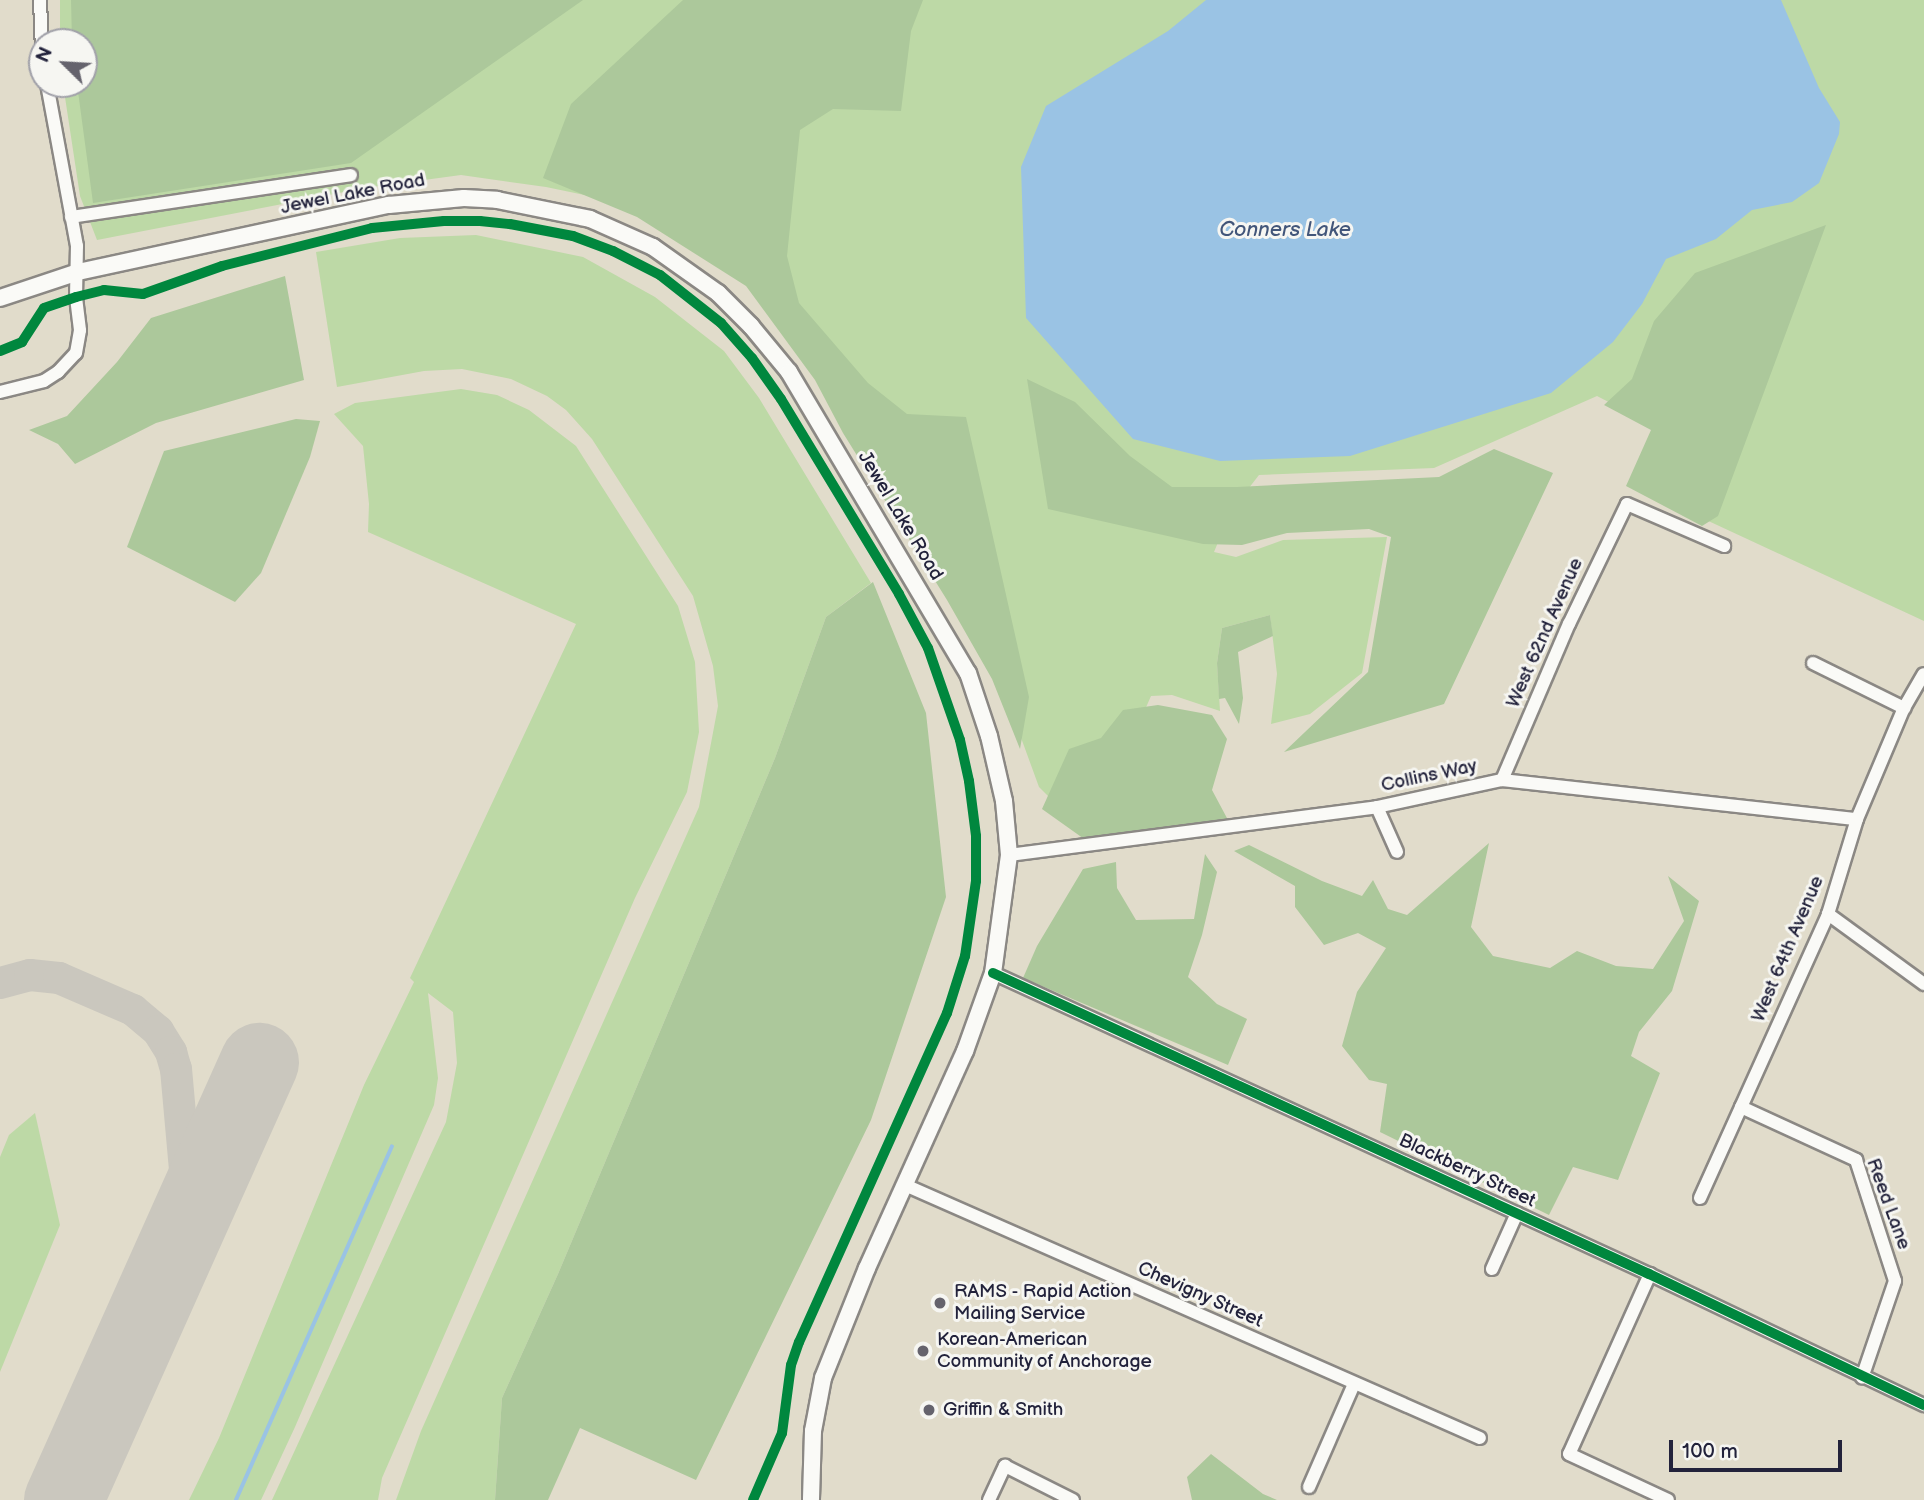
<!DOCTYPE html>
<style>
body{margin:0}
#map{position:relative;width:1924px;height:1500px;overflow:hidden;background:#e1dccb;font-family:"Balsamiq Sans",sans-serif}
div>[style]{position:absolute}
.green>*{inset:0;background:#bdd9a6}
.forest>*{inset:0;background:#acc89b}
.water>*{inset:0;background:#9ac3e4}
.stream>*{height:3.5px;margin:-1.75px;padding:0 1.75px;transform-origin:1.75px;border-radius:1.75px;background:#9ac3e4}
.taxiway>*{height:32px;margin:-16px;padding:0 16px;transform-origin:16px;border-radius:16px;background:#cac7be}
.runway>*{height:79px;margin:-39.5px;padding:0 39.5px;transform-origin:39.5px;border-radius:39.5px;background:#cac7be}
.roads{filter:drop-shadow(2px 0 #8b8884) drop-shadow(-2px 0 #8b8884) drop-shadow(0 2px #8b8884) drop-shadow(0 -2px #8b8884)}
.minor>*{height:12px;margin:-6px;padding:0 6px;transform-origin:6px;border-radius:6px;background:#fafaf7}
.major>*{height:16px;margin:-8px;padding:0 8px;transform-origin:8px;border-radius:8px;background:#fafaf7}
.cycleway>*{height:10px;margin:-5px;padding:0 5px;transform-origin:5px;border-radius:5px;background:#00873e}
.dots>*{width:19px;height:19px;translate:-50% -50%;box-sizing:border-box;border:4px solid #f6f6f2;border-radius:50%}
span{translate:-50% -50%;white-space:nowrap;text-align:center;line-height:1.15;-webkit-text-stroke:6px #f6f6f2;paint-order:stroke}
.street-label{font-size:19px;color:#22223b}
.poi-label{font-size:19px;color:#22223b}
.left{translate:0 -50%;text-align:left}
.water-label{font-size:21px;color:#42567a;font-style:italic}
.north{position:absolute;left:28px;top:28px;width:70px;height:70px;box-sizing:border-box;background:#f6f6f2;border:2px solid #a1a1a9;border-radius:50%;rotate:294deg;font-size:19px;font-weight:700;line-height:28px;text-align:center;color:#22223b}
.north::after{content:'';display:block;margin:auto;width:24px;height:32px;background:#65636d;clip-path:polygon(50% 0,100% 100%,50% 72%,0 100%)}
.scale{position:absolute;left:1669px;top:1440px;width:173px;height:32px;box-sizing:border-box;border:4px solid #22223b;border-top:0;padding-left:9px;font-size:21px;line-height:24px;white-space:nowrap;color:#22223b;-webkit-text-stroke:5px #f6f6f2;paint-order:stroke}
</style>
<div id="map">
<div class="green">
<i style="clip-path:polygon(60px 0,1924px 0,1924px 621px,1633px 486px,1657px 427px,1597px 396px,1434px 468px,1259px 475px,1231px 511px,1214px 552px,1236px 557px,1283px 540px,1387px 537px,1362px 673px,1310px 714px,1271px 724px,1277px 674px,1270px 615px,1222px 628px,1217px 663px,1220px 711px,1172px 695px,1151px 696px,1091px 833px,1067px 815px,1039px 787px,997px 672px,759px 288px,656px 216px,599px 198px,546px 187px,461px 175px,365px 188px,97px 240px,80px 196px,63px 84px,84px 84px,84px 42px,60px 42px)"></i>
<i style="clip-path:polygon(476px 235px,583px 257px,655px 297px,724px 351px,759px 398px,871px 583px,826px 617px,775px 758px,558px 1274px,502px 1398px,495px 1500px,396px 1500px,421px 1431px,699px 807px,718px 706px,713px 666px,693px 596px,592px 439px,566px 410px,547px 396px,511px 379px,462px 369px,424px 371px,337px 387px,316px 252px,400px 238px)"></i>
<i style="clip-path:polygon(461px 389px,497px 395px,529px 410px,576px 446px,678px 606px,695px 662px,699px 732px,687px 792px,635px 898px,382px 1478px,378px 1500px,272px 1500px,446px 1122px,457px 1063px,453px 1012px,428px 993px,438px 1078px,434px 1105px,295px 1427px,261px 1500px,189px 1500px,219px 1438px,364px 1085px,414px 982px,410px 978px,576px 624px,368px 532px,369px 504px,363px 446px,334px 414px,355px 403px)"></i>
<i style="clip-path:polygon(35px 1113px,60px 1225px,0 1372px,0 1157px,9px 1135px)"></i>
</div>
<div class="forest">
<i style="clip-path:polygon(71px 0,583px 0,351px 163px,93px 203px,77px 84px,84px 84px,84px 42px,72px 42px)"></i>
<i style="clip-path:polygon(683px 0,923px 0,911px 31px,901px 111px,833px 109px,800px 130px,787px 256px,799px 303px,868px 383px,907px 414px,966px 417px,1029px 697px,1020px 749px,992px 679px,947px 600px,843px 433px,815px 380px,746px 286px,637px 217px,543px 178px,571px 104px)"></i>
<i style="clip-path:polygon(1826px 225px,1718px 516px,1702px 526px,1626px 486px,1651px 430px,1604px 405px,1632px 379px,1654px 321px,1695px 273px)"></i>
<i style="clip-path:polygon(285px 276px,304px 380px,156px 423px,75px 464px,58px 444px,29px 430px,67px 416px,117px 362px,151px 318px)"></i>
<i style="clip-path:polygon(1027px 379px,1075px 402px,1130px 456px,1172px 487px,1237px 487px,1439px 477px,1494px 449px,1553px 473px,1444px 704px,1284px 752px,1368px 672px,1391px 537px,1369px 529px,1287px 533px,1242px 545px,1203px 544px,1048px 509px)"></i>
<i style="clip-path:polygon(296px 419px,320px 421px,310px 457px,261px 573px,235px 602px,127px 547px,164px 451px)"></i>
<i style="clip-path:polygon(873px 582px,926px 713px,946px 897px,871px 1120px,696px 1480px,580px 1428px,548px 1500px,495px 1500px,502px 1398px,558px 1274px,775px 758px,826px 617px)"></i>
<i style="clip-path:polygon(1270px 615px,1273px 636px,1238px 652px,1243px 698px,1239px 724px,1225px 698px,1219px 699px,1217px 663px,1222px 628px)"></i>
<i style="clip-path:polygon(1158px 705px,1212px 715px,1227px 739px,1212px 790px,1228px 820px,1087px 841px,1042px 809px,1069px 749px,1101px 738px,1123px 710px)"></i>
<i style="clip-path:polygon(1489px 843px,1471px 927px,1493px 956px,1550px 968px,1577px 951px,1616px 966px,1653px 969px,1684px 921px,1668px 876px,1699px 901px,1672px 991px,1639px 1032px,1631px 1056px,1660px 1073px,1618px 1180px,1573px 1167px,1549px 1215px,1380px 1132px,1387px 1084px,1369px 1080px,1342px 1046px,1357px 992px,1386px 948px,1358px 933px,1324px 945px,1295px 907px,1295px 886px,1234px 851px,1249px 845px,1322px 881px,1362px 896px,1373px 880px,1388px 909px,1407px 915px)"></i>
<i style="clip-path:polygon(1205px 854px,1217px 872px,1202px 935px,1188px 977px,1217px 1004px,1247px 1019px,1228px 1065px,1023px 978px,1037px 946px,1083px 869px,1116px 862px,1117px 888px,1136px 920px,1194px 919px)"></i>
<i style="clip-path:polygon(1211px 1454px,1263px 1494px,1277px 1500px,1192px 1500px,1187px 1477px)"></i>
</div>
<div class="water">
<i style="clip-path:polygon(1206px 0,1781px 0,1819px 88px,1840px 122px,1839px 134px,1819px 183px,1792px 202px,1752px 210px,1716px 239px,1666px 259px,1642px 304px,1613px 342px,1551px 393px,1350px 456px,1220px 461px,1133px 439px,1026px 318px,1021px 167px,1046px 106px,1168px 31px)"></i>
</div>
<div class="stream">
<i style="left:236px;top:1500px;width:386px;rotate:-66.2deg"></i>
</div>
<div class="taxiway">
<i style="left:0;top:983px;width:31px;rotate:-15deg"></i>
<i style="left:30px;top:975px;width:29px;rotate:6deg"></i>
<i style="left:59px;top:978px;width:81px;rotate:23.4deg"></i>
<i style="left:133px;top:1010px;width:33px;rotate:40deg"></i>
<i style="left:158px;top:1031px;width:25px;rotate:58deg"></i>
<i style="left:171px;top:1052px;width:18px;rotate:74deg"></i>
<i style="left:176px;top:1069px;width:148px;rotate:84.9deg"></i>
</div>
<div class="runway">
<i style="left:63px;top:1500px;width:480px;rotate:-65.9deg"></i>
</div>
<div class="roads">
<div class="minor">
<i style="left:40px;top:0;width:50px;rotate:87.7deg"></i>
<i style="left:71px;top:217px;width:283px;rotate:-8.5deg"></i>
<i style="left:0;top:392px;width:45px;rotate:-14deg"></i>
<i style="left:44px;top:381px;width:17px;rotate:-33deg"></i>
<i style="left:58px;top:372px;width:26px;rotate:-47deg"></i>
<i style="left:76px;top:353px;width:23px;rotate:-80deg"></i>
<i style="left:80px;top:330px;width:33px;rotate:-97deg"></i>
<i style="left:76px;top:297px;width:51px;rotate:-88.9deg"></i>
<i style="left:77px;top:246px;width:165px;rotate:-100.5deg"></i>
<i style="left:1813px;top:663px;width:102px;rotate:26.3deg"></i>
<i style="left:1502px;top:780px;width:170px;rotate:-66.8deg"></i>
<i style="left:1569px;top:624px;width:133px;rotate:-64.2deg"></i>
<i style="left:1627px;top:504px;width:106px;rotate:23.4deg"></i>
<i style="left:1377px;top:807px;width:49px;rotate:66deg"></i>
<i style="left:1009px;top:855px;width:371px;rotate:-7.4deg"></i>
<i style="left:1377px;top:807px;width:128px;rotate:-12.2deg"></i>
<i style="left:1502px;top:780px;width:357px;rotate:6.3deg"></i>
<i style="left:1828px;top:914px;width:119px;rotate:36.1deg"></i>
<i style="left:993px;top:973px;width:722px;rotate:24.65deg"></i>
<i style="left:1649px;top:1274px;width:305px;rotate:25.5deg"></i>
<i style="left:1741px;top:1107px;width:127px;rotate:24.7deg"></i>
<i style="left:1856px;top:1160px;width:127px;rotate:72.1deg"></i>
<i style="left:1895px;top:1281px;width:102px;rotate:108.8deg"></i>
<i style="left:905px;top:1185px;width:628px;rotate:23.75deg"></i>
<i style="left:1700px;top:1198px;width:312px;rotate:-65.7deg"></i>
<i style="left:1828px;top:914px;width:99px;rotate:-73deg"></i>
<i style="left:1857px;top:819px;width:121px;rotate:-67.1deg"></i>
<i style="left:1904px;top:708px;width:39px;rotate:-60deg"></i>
<i style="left:1492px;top:1269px;width:61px;rotate:-65.9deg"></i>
<i style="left:1650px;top:1274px;width:197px;rotate:114.2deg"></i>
<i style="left:1569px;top:1454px;width:109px;rotate:24.9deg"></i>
<i style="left:1309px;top:1487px;width:112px;rotate:-66.4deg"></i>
<i style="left:989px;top:1500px;width:38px;rotate:-65deg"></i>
<i style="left:1005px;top:1466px;width:76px;rotate:26.6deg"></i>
</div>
<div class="major">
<i style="left:0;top:298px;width:82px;rotate:-18.4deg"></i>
<i style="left:78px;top:272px;width:318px;rotate:-12.2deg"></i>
<i style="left:389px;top:205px;width:75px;rotate:-5.3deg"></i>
<i style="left:464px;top:198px;width:33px;rotate:3deg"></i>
<i style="left:497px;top:200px;width:95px;rotate:11.5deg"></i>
<i style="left:590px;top:219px;width:69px;rotate:24deg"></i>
<i style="left:653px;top:247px;width:80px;rotate:35.3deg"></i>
<i style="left:718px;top:293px;width:47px;rotate:45deg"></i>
<i style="left:751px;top:326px;width:60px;rotate:50.4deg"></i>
<i style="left:789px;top:372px;width:350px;rotate:59.3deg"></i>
<i style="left:968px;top:673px;width:66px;rotate:71.6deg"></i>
<i style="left:989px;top:736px;width:67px;rotate:77deg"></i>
<i style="left:1004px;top:801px;width:54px;rotate:84.7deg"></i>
<i style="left:1009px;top:855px;width:119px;rotate:97.7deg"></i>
<i style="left:993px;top:973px;width:83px;rotate:109.7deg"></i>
<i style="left:965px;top:1051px;width:238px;rotate:114.3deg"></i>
<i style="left:867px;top:1268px;width:118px;rotate:111.8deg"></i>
<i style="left:823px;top:1378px;width:54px;rotate:100.7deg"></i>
<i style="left:813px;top:1431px;width:69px;rotate:91.7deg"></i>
</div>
</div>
<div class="cycleway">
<i style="left:0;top:351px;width:24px;rotate:-22deg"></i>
<i style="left:22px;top:342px;width:40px;rotate:-57.1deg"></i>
<i style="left:44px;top:308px;width:34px;rotate:-19deg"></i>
<i style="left:76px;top:297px;width:29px;rotate:-14deg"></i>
<i style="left:104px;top:290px;width:39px;rotate:6deg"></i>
<i style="left:143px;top:294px;width:84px;rotate:-19.5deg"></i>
<i style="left:222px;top:266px;width:155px;rotate:-14.2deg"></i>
<i style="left:372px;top:228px;width:72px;rotate:-5.6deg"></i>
<i style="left:444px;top:221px;width:36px"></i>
<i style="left:480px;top:221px;width:30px;rotate:6deg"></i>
<i style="left:510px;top:224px;width:64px;rotate:10.8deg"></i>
<i style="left:573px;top:236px;width:43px;rotate:20.6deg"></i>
<i style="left:613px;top:251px;width:53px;rotate:27.1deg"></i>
<i style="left:660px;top:275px;width:78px;rotate:38.2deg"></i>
<i style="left:721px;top:323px;width:47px;rotate:48.5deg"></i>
<i style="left:752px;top:358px;width:50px;rotate:54.7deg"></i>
<i style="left:781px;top:399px;width:228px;rotate:58.8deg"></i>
<i style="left:899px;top:594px;width:61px;rotate:61.8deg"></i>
<i style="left:928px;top:648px;width:97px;rotate:70.8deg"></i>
<i style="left:960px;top:740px;width:42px;rotate:77.6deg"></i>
<i style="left:969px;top:781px;width:55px;rotate:82.7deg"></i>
<i style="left:976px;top:836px;width:45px;rotate:90deg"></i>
<i style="left:976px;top:881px;width:76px;rotate:98.3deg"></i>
<i style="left:965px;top:956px;width:60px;rotate:107.5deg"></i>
<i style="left:947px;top:1013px;width:361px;rotate:114.2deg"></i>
<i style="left:799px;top:1342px;width:24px;rotate:109deg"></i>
<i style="left:791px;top:1365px;width:69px;rotate:97.5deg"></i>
<i style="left:782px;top:1433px;width:73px;rotate:113.4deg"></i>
<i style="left:993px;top:973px;width:722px;rotate:24.65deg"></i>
<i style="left:1649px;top:1274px;width:305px;rotate:25.5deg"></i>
</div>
<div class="dots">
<i style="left:940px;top:1303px;background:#65636d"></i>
<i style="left:923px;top:1351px;background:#65636d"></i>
<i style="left:929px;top:1410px;background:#65636d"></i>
</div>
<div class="street-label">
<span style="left:353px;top:194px;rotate:-11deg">Jewel Lake Road</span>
<span style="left:900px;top:516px;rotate:59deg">Jewel Lake Road</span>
<span style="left:1545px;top:633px;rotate:-66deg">West 62nd Avenue</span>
<span style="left:1429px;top:776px;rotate:-12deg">Collins Way</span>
<span style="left:1788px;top:949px;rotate:-67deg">West 64th Avenue</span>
<span style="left:1467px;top:1171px;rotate:25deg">Blackberry Street</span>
<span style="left:1888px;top:1204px;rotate:70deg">Reed Lane</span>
<span style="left:1200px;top:1295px;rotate:24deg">Chevigny Street</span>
</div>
<div class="poi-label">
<span class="left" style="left:954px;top:1303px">RAMS - Rapid Action<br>Mailing Service</span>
<span class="left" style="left:937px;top:1351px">Korean-American<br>Community of Anchorage</span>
<span class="left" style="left:943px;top:1410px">Griffin &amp; Smith</span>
</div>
<div class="water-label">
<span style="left:1285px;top:230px">Conners Lake</span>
</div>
<div class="north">N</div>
<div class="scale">100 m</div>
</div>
